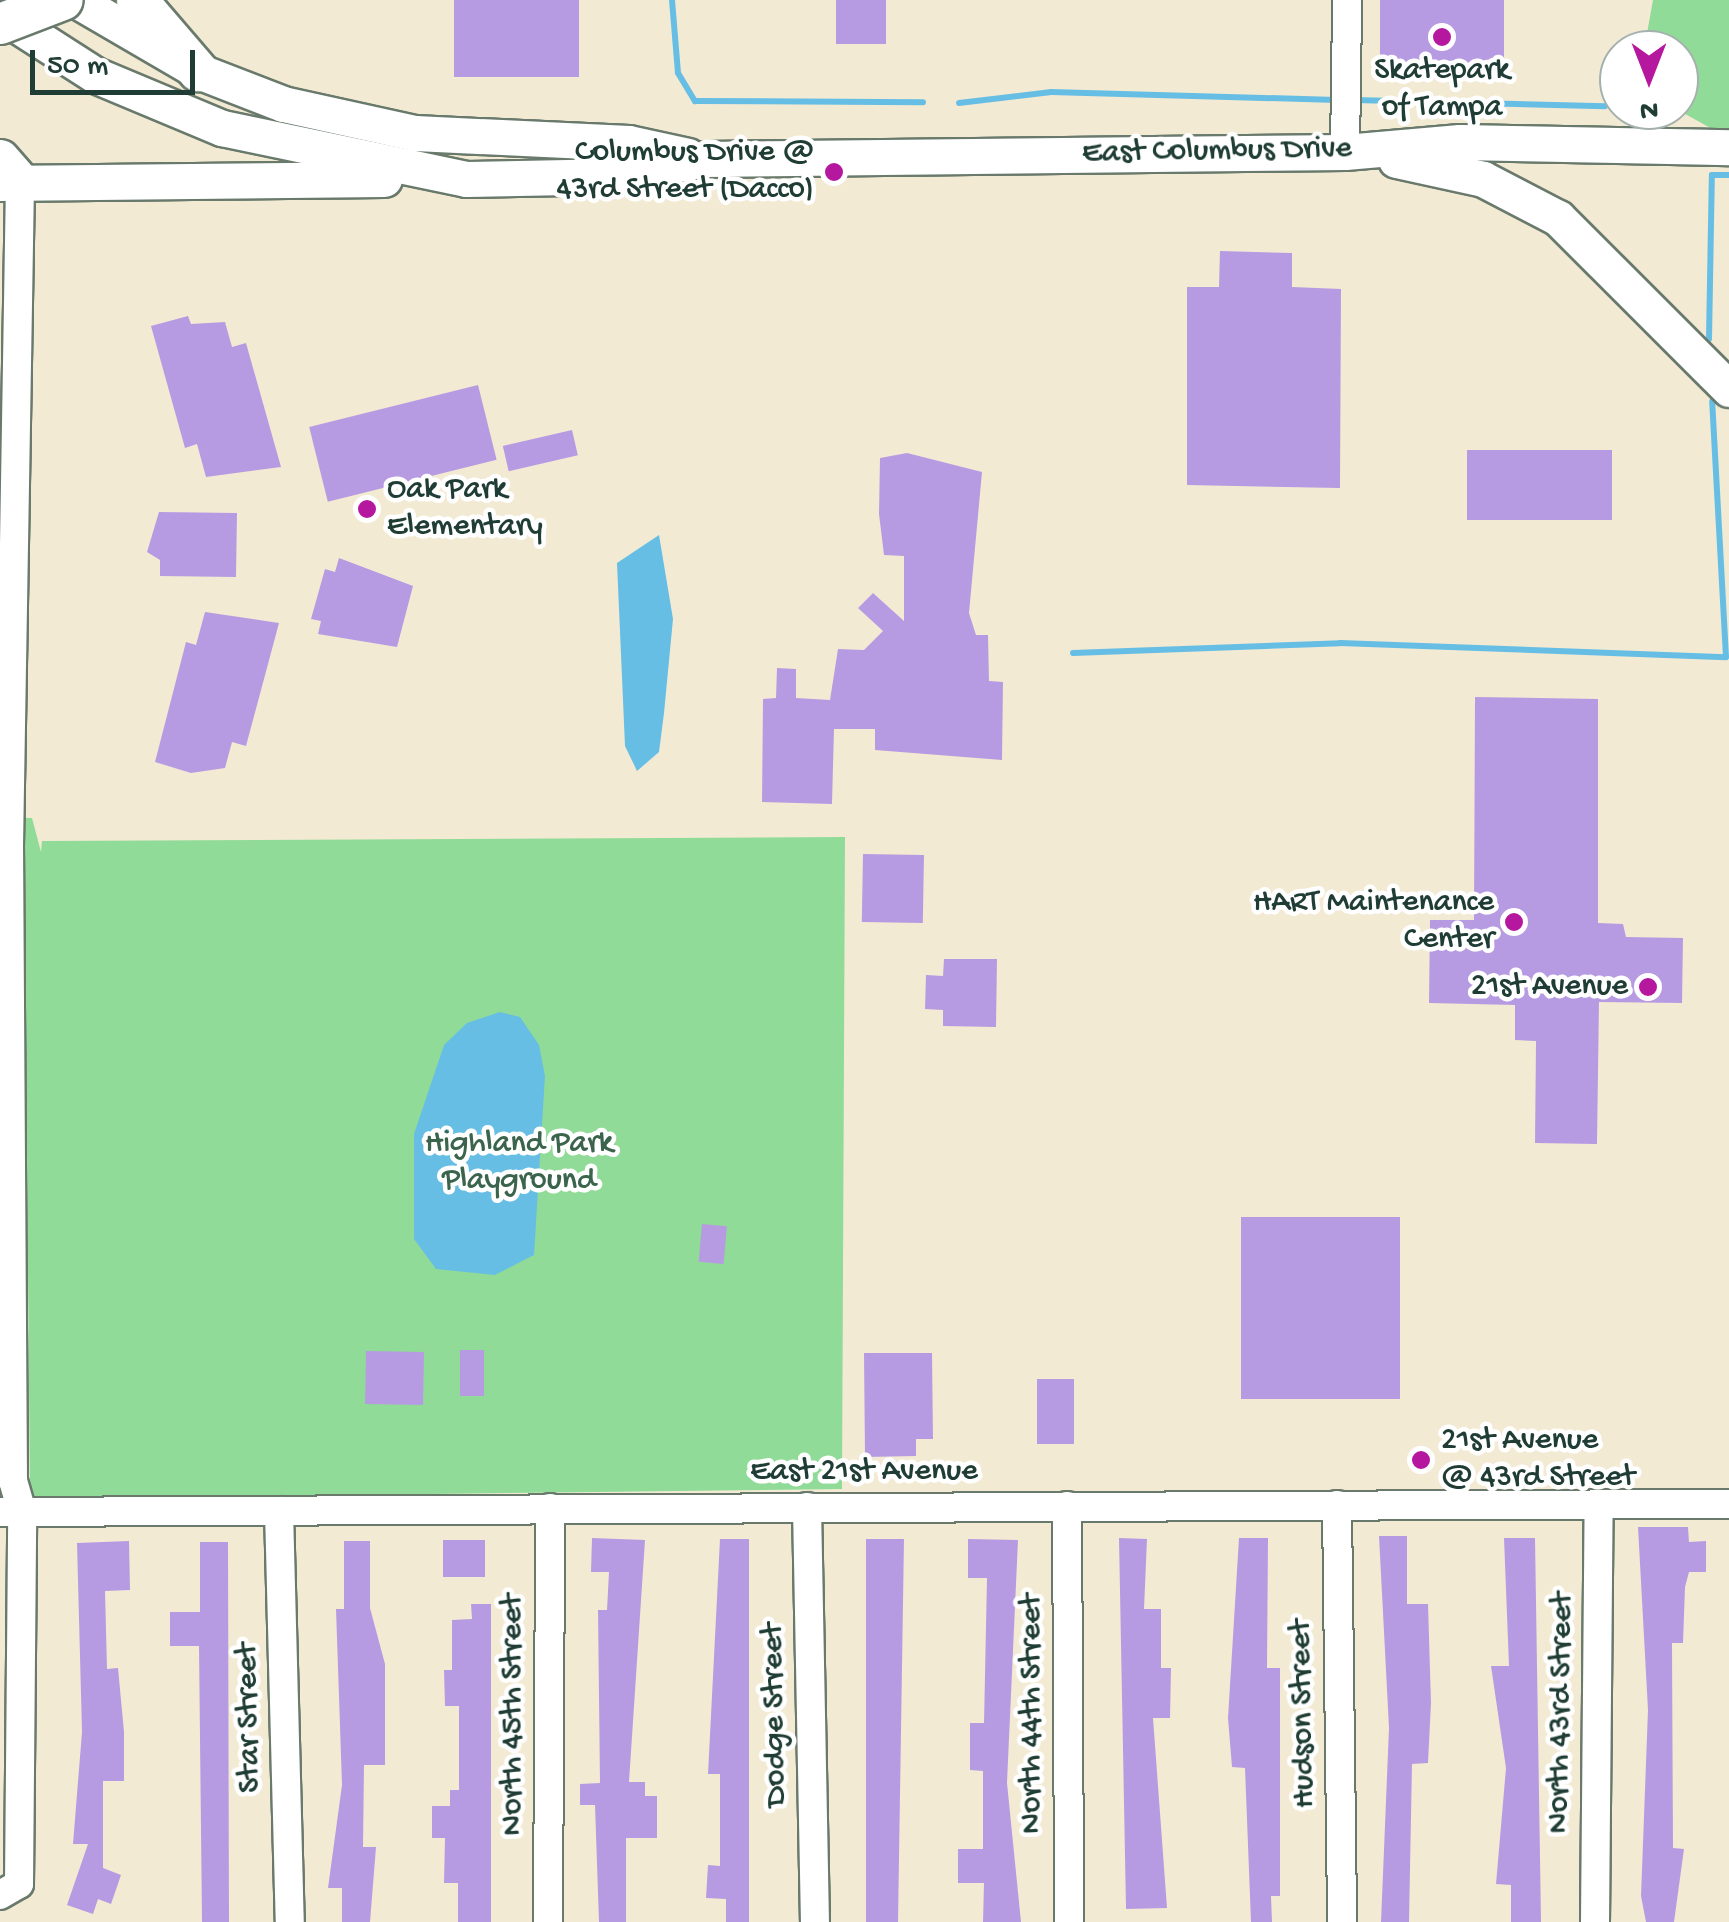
<!DOCTYPE html>
<style>
body{margin:0}
#map{position:relative;width:1729px;height:1922px;overflow:hidden;background:#f3ead4;font-family:"Gochi Hand",sans-serif}
div>[style]{position:absolute}
.green>*{inset:0;background:#90db97}
.water>*{inset:0;background:#67bee4}
.stream>*{height:6px;margin:-3px;padding:0 3px;transform-origin:3px;border-radius:3px;background:#67bee4}
.building>*{inset:0;background:#b69be2;transform-origin:0 0}
.roads{filter:drop-shadow(2px 0 #697a6c) drop-shadow(-2px 0 #697a6c) drop-shadow(0 2px #697a6c) drop-shadow(0 -2px #697a6c)}
.minor>*{height:28px;margin:-14px;padding:0 14px;transform-origin:14px;border-radius:14px;background:#fff}
.major>*{height:35px;margin:-17.5px;padding:0 17.5px;transform-origin:17.5px;border-radius:17.5px;background:#fff}
.highway>*{height:40px;margin:-20px;padding:0 20px;transform-origin:20px;border-radius:20px;background:#fff}
.bridges{filter:drop-shadow(2px 0 #697a6c) drop-shadow(-2px 0 #697a6c) drop-shadow(0 2px #697a6c) drop-shadow(0 -2px #697a6c)}
.highway-bridge>*{height:40px;margin:-20px;padding:0 20px;transform-origin:20px;border-radius:20px;background:#fff}
.dots>*{width:28px;height:28px;translate:-50% -50%;box-sizing:border-box;border:5px solid #fff;border-radius:50%}
span{translate:-50% -50%;white-space:nowrap;text-align:center;line-height:1.15;-webkit-text-stroke:9px #fff;paint-order:stroke}
.poi-label{font-size:32px;color:#1f3d34}
.right{translate:-100% -50%;text-align:right}
.left{translate:0 -50%;text-align:left}
.street-label{font-size:32px;color:#1f3d34}
.park-label{font-size:32px;color:#3b644d}
.north{position:absolute;left:1599px;top:30px;width:100px;height:100px;box-sizing:border-box;background:#fff;border:2px solid #a5b1ae;border-radius:50%;rotate:180deg;font-size:28px;font-weight:700;line-height:40px;text-align:center;color:#1f3d34}
.north::after{content:'';display:block;margin:auto;width:35px;height:45px;background:#b5179e;clip-path:polygon(50% 0,100% 100%,50% 72%,0 100%)}
.scale{position:absolute;left:30px;top:50px;width:165px;height:45px;box-sizing:border-box;border:5px solid #1f3d34;border-top:0;padding-left:12px;font-size:30px;line-height:35px;white-space:nowrap;color:#1f3d34;-webkit-text-stroke:8px #fff;paint-order:stroke}
</style>
<div id="map">
<div class="green">
<i style="clip-path:polygon(1653px 0,1729px 0,1729px 128px,1714px 130px,1678px 110px,1679px 50px,1644px 50px)"></i>
<i style="clip-path:polygon(24px 818px,32px 818px,41px 852px,42px 841px,845px 837px,842px 1489px,30px 1499px)"></i>
</div>
<div class="water">
<i style="clip-path:polygon(659px 535px,673px 619px,664px 713px,659px 752px,637px 771px,625px 746px,617px 563px)"></i>
<i style="clip-path:polygon(500px 1012px,520px 1017px,539px 1045px,545px 1076px,534px 1255px,495px 1275px,436px 1269px,414px 1239px,414px 1134px,444px 1045px,467px 1023px)"></i>
</div>
<div class="stream">
<i style="left:672px;top:0;width:73px;rotate:85.3deg"></i>
<i style="left:678px;top:73px;width:33px;rotate:59deg"></i>
<i style="left:695px;top:101px;width:228px;rotate:0.3deg"></i>
<i style="left:1354px;top:100px;width:251px;rotate:1.4deg"></i>
<i style="left:959px;top:103px;width:93px;rotate:-6.8deg"></i>
<i style="left:1051px;top:92px;width:286px;rotate:1.6deg"></i>
<i style="left:1709px;top:339px;width:164px;rotate:-89deg"></i>
<i style="left:1712px;top:175px;width:17px"></i>
<i style="left:1073px;top:653px;width:267px;rotate:-2.1deg"></i>
<i style="left:1340px;top:643px;width:386px;rotate:2.1deg"></i>
<i style="left:1726px;top:657px;width:256px;rotate:-93.1deg"></i>
</div>
<div class="building">
<i style="left:454px;top:0;width:125px;height:77px"></i>
<i style="left:836px;top:0;width:50px;height:44px"></i>
<i style="left:1380px;top:0;width:124px;height:74px"></i>
<i style="clip-path:polygon(1220px 251px,1292px 253px,1292px 287px,1341px 289px,1340px 488px,1187px 485px,1187px 287px,1219px 287px)"></i>
<i style="clip-path:polygon(188px 316px,191px 324px,225px 322px,232px 347px,246px 343px,281px 467px,206px 477px,197px 444px,185px 448px,151px 326px)"></i>
<i style="left:478px;top:385px;width:77px;height:174px;rotate:76deg"></i>
<i style="left:572px;top:430px;width:26px;height:71px;rotate:77deg"></i>
<i style="left:1467px;top:450px;width:145px;height:70px"></i>
<i style="clip-path:polygon(907px 453px,982px 472px,969px 613px,976px 635px,988px 635px,989px 681px,1003px 682px,1002px 760px,875px 750px,875px 729px,834px 729px,832px 804px,762px 802px,763px 699px,776px 698px,777px 668px,796px 669px,796px 698px,830px 700px,838px 649px,864px 650px,883px 631px,858px 608px,873px 593px,904px 621px,904px 556px,884px 555px,879px 514px,880px 458px)"></i>
<i style="clip-path:polygon(159px 512px,237px 513px,236px 577px,160px 576px,160px 560px,147px 552px)"></i>
<i style="clip-path:polygon(339px 558px,413px 586px,397px 647px,318px 634px,321px 621px,311px 619px,325px 569px,335px 572px)"></i>
<i style="clip-path:polygon(205px 612px,279px 623px,246px 746px,232px 742px,225px 768px,191px 773px,155px 762px,186px 642px,196px 645px)"></i>
<i style="clip-path:polygon(1475px 697px,1598px 699px,1598px 923px,1623px 924px,1626px 937px,1683px 938px,1682px 1003px,1599px 1002px,1597px 1144px,1535px 1143px,1536px 1041px,1515px 1040px,1515px 1005px,1429px 1003px,1430px 920px,1474px 920px)"></i>
<i style="left:863px;top:854px;width:61px;height:68px;rotate:1deg"></i>
<i style="clip-path:polygon(944px 959px,997px 959px,996px 1027px,943px 1026px,943px 1010px,925px 1009px,926px 975px,943px 976px)"></i>
<i style="left:1241px;top:1217px;width:159px;height:182px"></i>
<i style="left:702px;top:1224px;width:25px;height:38px;rotate:5deg"></i>
<i style="left:460px;top:1350px;width:24px;height:46px"></i>
<i style="left:366px;top:1351px;width:58px;height:53px;rotate:1deg"></i>
<i style="clip-path:polygon(864px 1353px,932px 1353px,933px 1439px,916px 1439px,916px 1456px,865px 1457px)"></i>
<i style="left:1037px;top:1379px;width:37px;height:65px"></i>
<i style="clip-path:polygon(1638px 1527px,1688px 1527px,1689px 1542px,1706px 1541px,1706px 1572px,1689px 1572px,1685px 1587px,1683px 1643px,1672px 1643px,1673px 1848px,1684px 1849px,1674px 1922px,1646px 1922px,1641px 1896px,1648px 1710px)"></i>
<i style="clip-path:polygon(1379px 1536px,1407px 1536px,1407px 1604px,1428px 1604px,1431px 1703px,1428px 1763px,1412px 1764px,1409px 1922px,1381px 1922px,1389px 1728px)"></i>
<i style="clip-path:polygon(592px 1538px,645px 1540px,629px 1782px,645px 1782px,645px 1796px,657px 1796px,657px 1838px,626px 1838px,626px 1922px,599px 1922px,595px 1805px,580px 1805px,580px 1784px,600px 1783px,598px 1610px,607px 1610px,609px 1572px,591px 1572px)"></i>
<i style="clip-path:polygon(1119px 1538px,1147px 1539px,1144px 1609px,1161px 1609px,1161px 1668px,1171px 1668px,1170px 1718px,1153px 1718px,1167px 1908px,1126px 1909px)"></i>
<i style="clip-path:polygon(1239px 1538px,1268px 1538px,1267px 1668px,1280px 1668px,1280px 1896px,1271px 1896px,1272px 1922px,1251px 1922px,1245px 1768px,1232px 1767px,1228px 1718px)"></i>
<i style="clip-path:polygon(1504px 1538px,1535px 1538px,1541px 1922px,1511px 1922px,1511px 1885px,1496px 1884px,1506px 1768px,1491px 1666px,1509px 1666px)"></i>
<i style="clip-path:polygon(720px 1539px,749px 1539px,749px 1922px,726px 1922px,726px 1899px,706px 1898px,708px 1865px,720px 1866px,720px 1774px,708px 1774px)"></i>
<i style="clip-path:polygon(866px 1539px,904px 1539px,898px 1922px,866px 1922px)"></i>
<i style="clip-path:polygon(968px 1539px,1018px 1540px,1007px 1783px,1021px 1922px,983px 1922px,984px 1883px,958px 1883px,958px 1849px,983px 1849px,983px 1771px,970px 1770px,970px 1723px,984px 1723px,987px 1578px,968px 1578px)"></i>
<i style="left:443px;top:1540px;width:42px;height:37px"></i>
<i style="clip-path:polygon(129px 1541px,130px 1590px,105px 1591px,107px 1669px,118px 1668px,124px 1732px,124px 1781px,103px 1781px,103px 1868px,121px 1875px,111px 1904px,98px 1899px,93px 1914px,67px 1905px,88px 1844px,73px 1844px,82px 1732px,77px 1543px)"></i>
<i style="clip-path:polygon(344px 1541px,370px 1541px,370px 1608px,385px 1664px,385px 1765px,364px 1765px,363px 1847px,376px 1847px,370px 1922px,342px 1922px,342px 1888px,328px 1888px,342px 1785px,336px 1609px,344px 1609px)"></i>
<i style="clip-path:polygon(200px 1542px,228px 1542px,229px 1922px,202px 1922px,199px 1646px,170px 1646px,170px 1612px,200px 1612px)"></i>
<i style="clip-path:polygon(471px 1604px,491px 1604px,491px 1922px,458px 1922px,458px 1883px,444px 1883px,445px 1838px,432px 1838px,432px 1806px,450px 1806px,450px 1790px,459px 1790px,459px 1706px,445px 1706px,444px 1670px,452px 1670px,452px 1620px,472px 1619px)"></i>
</div>
<div class="roads">
<div class="minor">
<i style="left:1345px;top:152px;width:152px;rotate:-89.2deg"></i>
<i style="left:1337px;top:1505px;width:417px;rotate:89.3deg"></i>
<i style="left:1067px;top:1506px;width:416px;rotate:89.7deg"></i>
<i style="left:807px;top:1507px;width:415px;rotate:88.9deg"></i>
<i style="left:279px;top:1511px;width:411px;rotate:88.5deg"></i>
<i style="left:0;top:1512px;width:1729px;rotate:-0.27deg"></i>
<i style="left:0;top:1895px;width:22px;rotate:-30deg"></i>
<i style="left:19px;top:1884px;width:372px;rotate:-89.5deg"></i>
<i style="left:22px;top:1512px;width:32px;rotate:-106deg"></i>
<i style="left:13px;top:1481px;width:635px;rotate:-90.36deg"></i>
<i style="left:9px;top:846px;width:663px;rotate:-89.05deg"></i>
<i style="left:548px;top:1922px;width:414px;rotate:-89.7deg"></i>
<i style="left:1595px;top:1922px;width:418px;rotate:-89.5deg"></i>
</div>
<div class="major">
<i style="left:76px;top:0;width:141px;rotate:30.2deg"></i>
<i style="left:198px;top:71px;width:91px;rotate:21.2deg"></i>
<i style="left:283px;top:104px;width:135px;rotate:12.4deg"></i>
<i style="left:415px;top:133px;width:214px;rotate:2.7deg"></i>
<i style="left:629px;top:143px;width:60px;rotate:12.4deg"></i>
<i style="left:0;top:14px;width:113px;rotate:32.7deg"></i>
<i style="left:95px;top:75px;width:138px;rotate:22.7deg"></i>
<i style="left:222px;top:128px;width:249px;rotate:11.8deg"></i>
<i style="left:466px;top:179px;width:152px;rotate:-1.1deg"></i>
<i style="left:618px;top:176px;width:88px;rotate:-11.2deg"></i>
<i style="left:704px;top:159px;width:641px;rotate:-0.63deg"></i>
<i style="left:1345px;top:152px;width:115px;rotate:-5deg"></i>
<i style="left:1460px;top:142px;width:269px;rotate:1.1deg"></i>
<i style="left:1396px;top:160px;width:89px;rotate:12.3deg"></i>
<i style="left:1483px;top:179px;width:85px;rotate:27.5deg"></i>
<i style="left:1558px;top:218px;width:242px;rotate:45deg"></i>
<i style="left:0;top:183px;width:384px;rotate:-0.6deg"></i>
</div>
<div class="highway">
<i style="left:137px;top:0;width:94px;rotate:49.3deg"></i>
<i style="left:0;top:160px;width:30px;rotate:49deg"></i>
</div>
</div>
<div class="bridges">
<div class="highway-bridge">
<i style="left:0;top:24px;width:67px;rotate:-20.9deg"></i>
</div>
</div>
<div class="dots">
<i style="left:1442px;top:37px;background:#b5179e"></i>
<i style="left:834px;top:172px;background:#b5179e"></i>
<i style="left:367px;top:509px;background:#b5179e"></i>
<i style="left:1514px;top:922px;background:#b5179e"></i>
<i style="left:1648px;top:987px;background:#b5179e"></i>
<i style="left:1421px;top:1460px;background:#b5179e"></i>
</div>
<div class="poi-label">
<span style="left:1442px;top:90px">Skatepark<br>of Tampa</span>
<span class="right" style="left:814px;top:172px">Columbus Drive @<br>43rd Street (Dacco)</span>
<span class="left" style="left:387px;top:509px">Oak Park<br>Elementary</span>
<span class="right" style="left:1494px;top:922px">HART Maintenance<br>Center</span>
<span class="right" style="left:1628px;top:987px">21st Avenue</span>
<span class="left" style="left:1441px;top:1460px">21st Avenue<br>@ 43rd Street</span>
</div>
<div class="street-label">
<span style="left:1217px;top:152px;rotate:-1deg">East Columbus Drive</span>
<span style="left:864px;top:1472px">East 21st Avenue</span>
<span style="left:1562px;top:1713px;rotate:-89deg">North 43rd Street</span>
<span style="left:1033px;top:1714px;rotate:-90deg">North 44th Street</span>
<span style="left:1304px;top:1714px;rotate:-91deg">Hudson Street</span>
<span style="left:514px;top:1715px;rotate:-90deg">North 45th Street</span>
<span style="left:776px;top:1715px;rotate:-91deg">Dodge Street</span>
<span style="left:250px;top:1718px;rotate:-91deg">Star Street</span>
</div>
<div class="park-label">
<span style="left:519px;top:1163px">Highland Park<br>Playground</span>
</div>
<div class="north">N</div>
<div class="scale">50 m</div>
</div>
